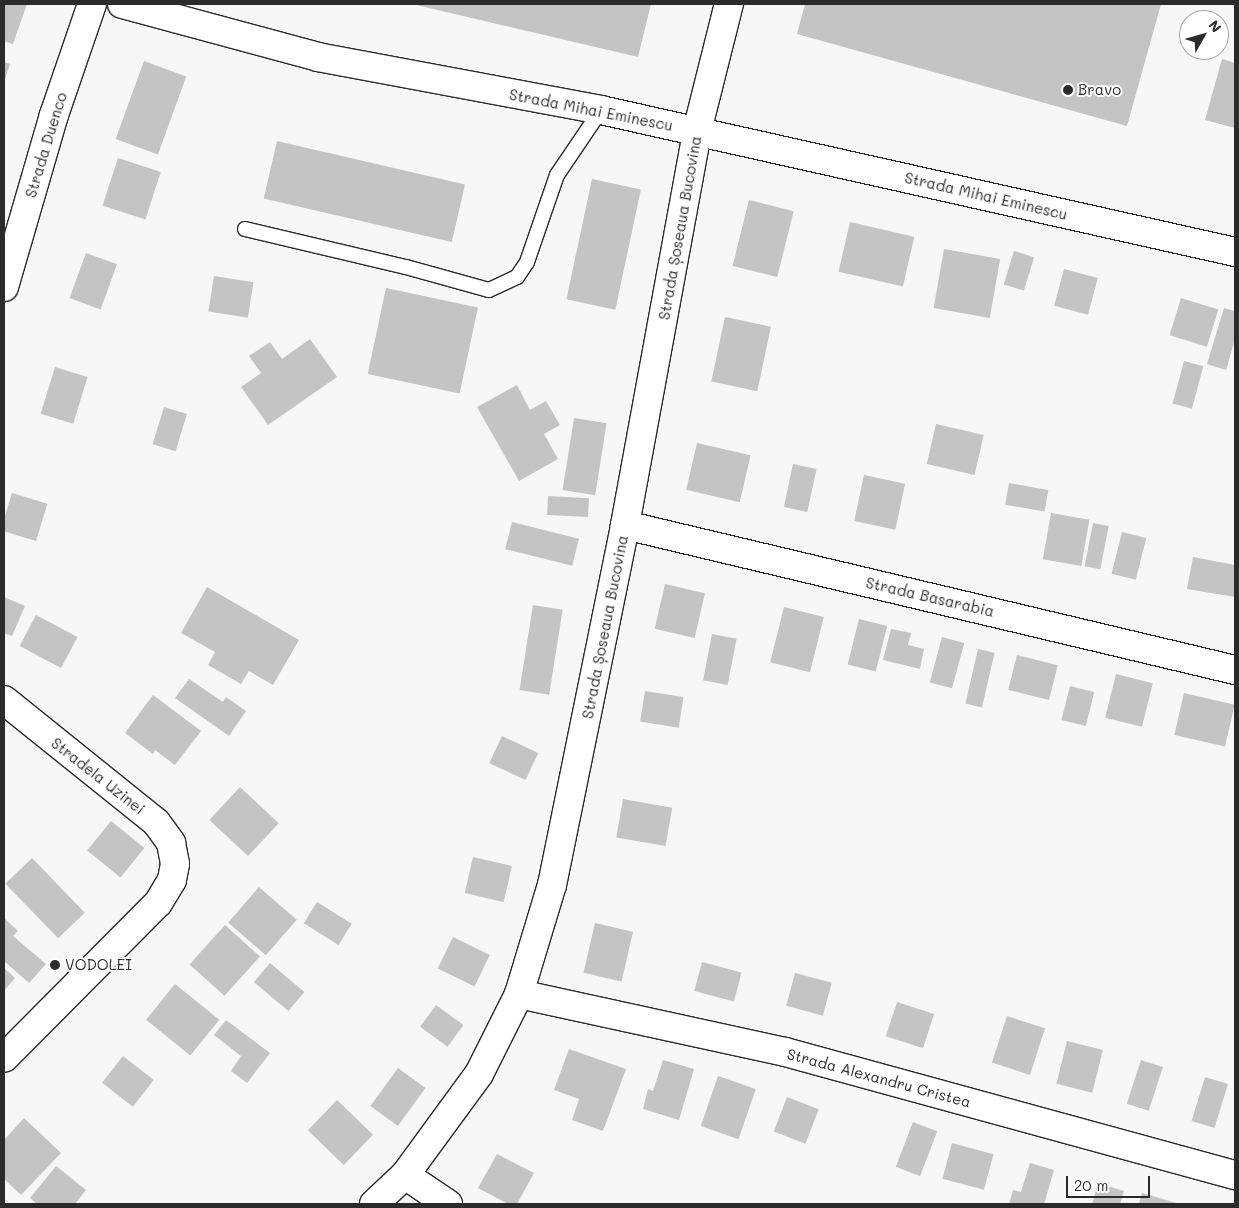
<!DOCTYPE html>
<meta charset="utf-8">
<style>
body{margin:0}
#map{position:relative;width:1239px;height:1208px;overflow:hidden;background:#f7f7f7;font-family:Mali,sans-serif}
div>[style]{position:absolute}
.building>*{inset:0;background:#c4c4c4;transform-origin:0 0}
.roads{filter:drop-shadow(1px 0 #2b2b2b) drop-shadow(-1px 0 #2b2b2b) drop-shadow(0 1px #2b2b2b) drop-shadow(0 -1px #2b2b2b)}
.lane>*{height:14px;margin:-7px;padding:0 7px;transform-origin:7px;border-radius:7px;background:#fff}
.street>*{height:28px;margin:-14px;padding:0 14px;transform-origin:14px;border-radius:14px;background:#fff}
.secondary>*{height:28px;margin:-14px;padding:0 14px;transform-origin:14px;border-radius:14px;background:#fff}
.dots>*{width:14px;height:14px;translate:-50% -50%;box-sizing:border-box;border:2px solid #fff;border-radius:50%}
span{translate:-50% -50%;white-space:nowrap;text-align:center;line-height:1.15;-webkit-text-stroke:4px #fff;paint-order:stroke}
.poi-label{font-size:15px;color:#2b2b2b}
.left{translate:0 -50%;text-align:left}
.street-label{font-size:15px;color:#2b2b2b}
.frame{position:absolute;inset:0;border:5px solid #2b2b2b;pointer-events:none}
.north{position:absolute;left:1179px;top:10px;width:50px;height:50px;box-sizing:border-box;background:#fff;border:1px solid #aaa;border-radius:50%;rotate:52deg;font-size:14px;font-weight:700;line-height:20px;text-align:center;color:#2b2b2b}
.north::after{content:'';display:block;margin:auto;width:18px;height:22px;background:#2b2b2b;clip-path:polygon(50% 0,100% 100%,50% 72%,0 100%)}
.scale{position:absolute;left:1066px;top:1176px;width:84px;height:22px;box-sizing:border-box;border:2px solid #2b2b2b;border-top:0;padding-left:6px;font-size:15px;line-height:18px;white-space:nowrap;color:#2b2b2b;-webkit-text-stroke:4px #fff;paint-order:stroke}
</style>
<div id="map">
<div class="building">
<i style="clip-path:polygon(4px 4px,27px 4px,13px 44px,4px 41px)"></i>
<i style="clip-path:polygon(412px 4px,651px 4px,638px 57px)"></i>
<i style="clip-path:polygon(805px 4px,1161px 4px,1127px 126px,797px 34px)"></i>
<i style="clip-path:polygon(1222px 59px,1235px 63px,1235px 128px,1205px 120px)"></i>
<i style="left:144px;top:61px;width:45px;height:83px;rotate:20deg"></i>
<i style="clip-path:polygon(4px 62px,10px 64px,4px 82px)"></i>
<i style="left:277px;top:141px;width:193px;height:59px;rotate:13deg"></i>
<i style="left:118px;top:158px;width:45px;height:50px;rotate:18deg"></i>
<i style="left:592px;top:179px;width:50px;height:123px;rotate:12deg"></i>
<i style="left:749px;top:200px;width:46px;height:68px;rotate:14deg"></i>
<i style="left:850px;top:222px;width:66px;height:51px;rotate:13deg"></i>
<i style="left:944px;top:249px;width:57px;height:60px;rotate:10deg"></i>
<i style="left:1014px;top:251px;width:21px;height:35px;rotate:17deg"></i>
<i style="left:86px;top:253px;width:33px;height:48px;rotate:20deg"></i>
<i style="left:1064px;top:269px;width:35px;height:38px;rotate:15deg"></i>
<i style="left:214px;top:276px;width:40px;height:36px;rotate:9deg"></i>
<i style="left:386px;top:288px;width:94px;height:88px;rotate:12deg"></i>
<i style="left:1181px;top:298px;width:39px;height:39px;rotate:17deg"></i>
<i style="clip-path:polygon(1224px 308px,1235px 311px,1235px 339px,1226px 370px,1207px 364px)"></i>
<i style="left:725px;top:317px;width:47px;height:66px;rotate:12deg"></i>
<i style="clip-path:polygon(310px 339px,337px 377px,268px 425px,241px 387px,261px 373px,249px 356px,270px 342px,282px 359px)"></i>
<i style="left:1184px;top:361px;width:20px;height:44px;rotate:15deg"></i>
<i style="left:55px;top:367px;width:34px;height:49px;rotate:17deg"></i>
<i style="clip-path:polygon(517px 385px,530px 410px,546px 401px,560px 425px,544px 434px,558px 459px,519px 481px,477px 407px)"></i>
<i style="left:164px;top:407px;width:24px;height:39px;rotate:17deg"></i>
<i style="left:574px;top:418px;width:33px;height:73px;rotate:9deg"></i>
<i style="left:936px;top:424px;width:49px;height:41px;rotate:13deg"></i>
<i style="left:697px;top:443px;width:55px;height:48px;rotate:13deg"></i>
<i style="left:793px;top:464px;width:24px;height:44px;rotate:12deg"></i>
<i style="left:864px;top:475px;width:42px;height:47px;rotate:12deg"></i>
<i style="left:1009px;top:483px;width:40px;height:22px;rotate:10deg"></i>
<i style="left:12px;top:493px;width:37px;height:39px;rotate:17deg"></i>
<i style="left:548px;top:496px;width:41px;height:19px;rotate:3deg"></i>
<i style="left:1051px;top:513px;width:39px;height:47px;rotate:10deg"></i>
<i style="left:512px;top:522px;width:69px;height:28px;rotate:14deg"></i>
<i style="left:1093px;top:523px;width:16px;height:44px;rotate:11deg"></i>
<i style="left:1122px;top:532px;width:25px;height:43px;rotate:14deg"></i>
<i style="clip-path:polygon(1193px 557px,1235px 565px,1235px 597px,1187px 589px)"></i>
<i style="left:665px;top:584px;width:41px;height:46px;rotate:13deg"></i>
<i style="clip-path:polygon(207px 587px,299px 640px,273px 685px,249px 671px,241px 684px,208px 665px,215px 652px,181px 633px)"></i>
<i style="clip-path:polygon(4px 597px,25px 606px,12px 636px,4px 633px)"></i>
<i style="left:533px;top:605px;width:30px;height:86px;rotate:9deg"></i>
<i style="left:784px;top:607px;width:41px;height:57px;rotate:14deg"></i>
<i style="left:36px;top:615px;width:47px;height:35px;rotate:28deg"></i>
<i style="left:859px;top:619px;width:29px;height:47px;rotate:14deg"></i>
<i style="clip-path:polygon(891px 629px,911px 633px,908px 645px,924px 649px,920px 669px,883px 660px)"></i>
<i style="left:712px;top:634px;width:25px;height:47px;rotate:11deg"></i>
<i style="left:942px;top:637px;width:23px;height:47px;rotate:15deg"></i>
<i style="left:978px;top:649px;width:17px;height:56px;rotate:13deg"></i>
<i style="left:1017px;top:655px;width:42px;height:36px;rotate:14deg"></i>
<i style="left:1116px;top:674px;width:38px;height:45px;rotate:14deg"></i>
<i style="clip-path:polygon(189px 679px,223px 702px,226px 697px,246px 711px,229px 736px,175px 698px)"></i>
<i style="left:1070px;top:686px;width:25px;height:35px;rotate:14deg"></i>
<i style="left:645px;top:691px;width:39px;height:31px;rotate:9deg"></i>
<i style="left:1184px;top:693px;width:52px;height:43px;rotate:13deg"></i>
<i style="clip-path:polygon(153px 695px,201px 731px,175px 765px,155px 750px,153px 754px,125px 733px)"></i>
<i style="left:502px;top:736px;width:40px;height:30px;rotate:25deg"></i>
<i style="left:240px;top:787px;width:53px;height:45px;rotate:43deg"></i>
<i style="left:623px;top:799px;width:50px;height:39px;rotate:10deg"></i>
<i style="left:111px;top:821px;width:43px;height:38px;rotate:39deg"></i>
<i style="left:473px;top:857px;width:40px;height:37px;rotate:13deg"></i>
<i style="left:32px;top:858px;width:76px;height:37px;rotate:46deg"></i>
<i style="left:259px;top:887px;width:50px;height:47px;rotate:41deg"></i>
<i style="left:317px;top:902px;width:41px;height:25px;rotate:32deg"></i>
<i style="clip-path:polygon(4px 918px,18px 931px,13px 936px,46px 964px,29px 983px,4px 961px)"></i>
<i style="left:595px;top:923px;width:39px;height:51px;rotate:13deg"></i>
<i style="left:225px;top:925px;width:47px;height:53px;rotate:42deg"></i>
<i style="left:453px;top:937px;width:41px;height:35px;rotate:26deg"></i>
<i style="left:702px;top:962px;width:41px;height:30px;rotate:15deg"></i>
<i style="left:270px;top:963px;width:45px;height:25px;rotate:40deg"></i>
<i style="clip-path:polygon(4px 968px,15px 978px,4px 991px)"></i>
<i style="left:795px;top:973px;width:38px;height:34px;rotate:15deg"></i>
<i style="left:175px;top:984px;width:57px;height:46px;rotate:39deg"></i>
<i style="left:897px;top:1002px;width:39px;height:36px;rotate:18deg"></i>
<i style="left:436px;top:1005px;width:34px;height:27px;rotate:36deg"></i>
<i style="left:1007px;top:1016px;width:40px;height:49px;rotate:18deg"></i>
<i style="clip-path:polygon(226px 1020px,270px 1053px,247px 1083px,231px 1071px,241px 1056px,214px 1035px)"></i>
<i style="left:1067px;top:1041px;width:37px;height:44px;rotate:14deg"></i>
<i style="clip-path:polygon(569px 1049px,626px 1069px,603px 1131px,572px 1120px,579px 1099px,554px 1090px)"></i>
<i style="left:123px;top:1056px;width:39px;height:34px;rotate:38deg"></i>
<i style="clip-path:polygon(663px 1060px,694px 1069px,679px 1120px,643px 1109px,648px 1089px,653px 1091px)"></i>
<i style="left:1141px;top:1060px;width:23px;height:46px;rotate:18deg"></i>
<i style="left:398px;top:1068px;width:34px;height:47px;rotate:36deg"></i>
<i style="left:718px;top:1076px;width:40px;height:53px;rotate:19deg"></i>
<i style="left:1205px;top:1077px;width:24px;height:46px;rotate:17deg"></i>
<i style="left:787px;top:1097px;width:34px;height:37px;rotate:21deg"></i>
<i style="left:337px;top:1100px;width:50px;height:42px;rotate:44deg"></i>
<i style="clip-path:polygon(24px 1118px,61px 1153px,21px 1195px,4px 1179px,4px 1140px)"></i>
<i style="left:913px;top:1122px;width:26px;height:48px;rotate:21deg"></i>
<i style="left:952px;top:1143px;width:43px;height:37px;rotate:15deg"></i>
<i style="clip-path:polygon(497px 1154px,534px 1173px,517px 1204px,508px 1204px,478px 1188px)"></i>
<i style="clip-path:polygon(1030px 1163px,1054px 1170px,1044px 1204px,1009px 1204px,1013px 1190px,1021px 1192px)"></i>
<i style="clip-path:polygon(56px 1166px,86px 1190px,75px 1204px,37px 1204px,30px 1198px)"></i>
<i style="clip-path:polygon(1098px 1183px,1124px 1191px,1120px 1204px,1092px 1204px)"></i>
<i style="clip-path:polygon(1142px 1193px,1180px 1204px,1139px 1204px)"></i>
</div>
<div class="roads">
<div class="lane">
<i style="left:245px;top:229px;width:165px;rotate:13.3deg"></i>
<i style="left:406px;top:267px;width:86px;rotate:15.5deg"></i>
<i style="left:489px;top:290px;width:31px;rotate:-25deg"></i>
<i style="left:517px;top:277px;width:18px;rotate:-56deg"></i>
<i style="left:527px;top:262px;width:92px;rotate:-71deg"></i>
<i style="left:557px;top:175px;width:78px;rotate:-55.9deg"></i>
</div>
<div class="street">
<i style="left:4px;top:287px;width:179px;rotate:-73.8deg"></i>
<i style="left:54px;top:115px;width:117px;rotate:-71.1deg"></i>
<i style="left:625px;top:525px;width:627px;rotate:13.37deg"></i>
<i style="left:4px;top:700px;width:195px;rotate:38.8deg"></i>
<i style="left:156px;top:822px;width:26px;rotate:54deg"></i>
<i style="left:171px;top:843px;width:21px;rotate:79deg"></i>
<i style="left:175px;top:864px;width:16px;rotate:101deg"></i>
<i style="left:172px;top:880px;width:27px;rotate:121deg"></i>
<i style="left:158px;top:903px;width:218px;rotate:134.8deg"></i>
<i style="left:519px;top:994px;width:272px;rotate:12.3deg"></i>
<i style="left:785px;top:1052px;width:467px;rotate:15.3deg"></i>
<i style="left:405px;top:1175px;width:52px;rotate:34deg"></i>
</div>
<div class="secondary">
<i style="left:122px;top:4px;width:203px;rotate:15.1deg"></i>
<i style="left:318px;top:57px;width:288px;rotate:10.6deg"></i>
<i style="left:601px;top:110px;width:650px;rotate:12.62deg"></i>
<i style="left:374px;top:1204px;width:42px;rotate:-43.1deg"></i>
<i style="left:405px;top:1175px;width:125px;rotate:-53.8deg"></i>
<i style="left:479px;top:1074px;width:89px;rotate:-63.4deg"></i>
<i style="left:519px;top:994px;width:114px;rotate:-73.2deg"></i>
<i style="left:552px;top:885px;width:367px;rotate:-78.5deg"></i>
<i style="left:625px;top:525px;width:401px;rotate:-79.6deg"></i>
<i style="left:697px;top:131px;width:131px;rotate:-75.9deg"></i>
</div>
</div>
<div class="dots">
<i style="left:1068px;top:90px;background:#2b2b2b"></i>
<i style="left:55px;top:965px;background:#2b2b2b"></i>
</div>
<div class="poi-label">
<span class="left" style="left:1078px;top:90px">Bravo</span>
<span class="left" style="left:65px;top:965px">VODOLEI</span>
</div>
<div class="street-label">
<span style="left:591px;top:110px;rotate:11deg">Strada Mihai Eminescu</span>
<span style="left:46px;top:145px;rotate:-73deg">Strada Duenco</span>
<span style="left:986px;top:196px;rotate:13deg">Strada Mihai Eminescu</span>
<span style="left:680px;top:228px;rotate:-80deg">Strada Șoseaua Bucovina</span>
<span style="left:930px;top:597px;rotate:13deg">Strada Basarabia</span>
<span style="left:605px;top:627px;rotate:-79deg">Strada Șoseaua Bucovina</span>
<span style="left:98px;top:776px;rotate:38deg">Stradela Uzinei</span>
<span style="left:879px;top:1078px;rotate:15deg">Strada Alexandru Cristea</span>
</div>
<div class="frame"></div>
<div class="north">N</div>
<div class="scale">20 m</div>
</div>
